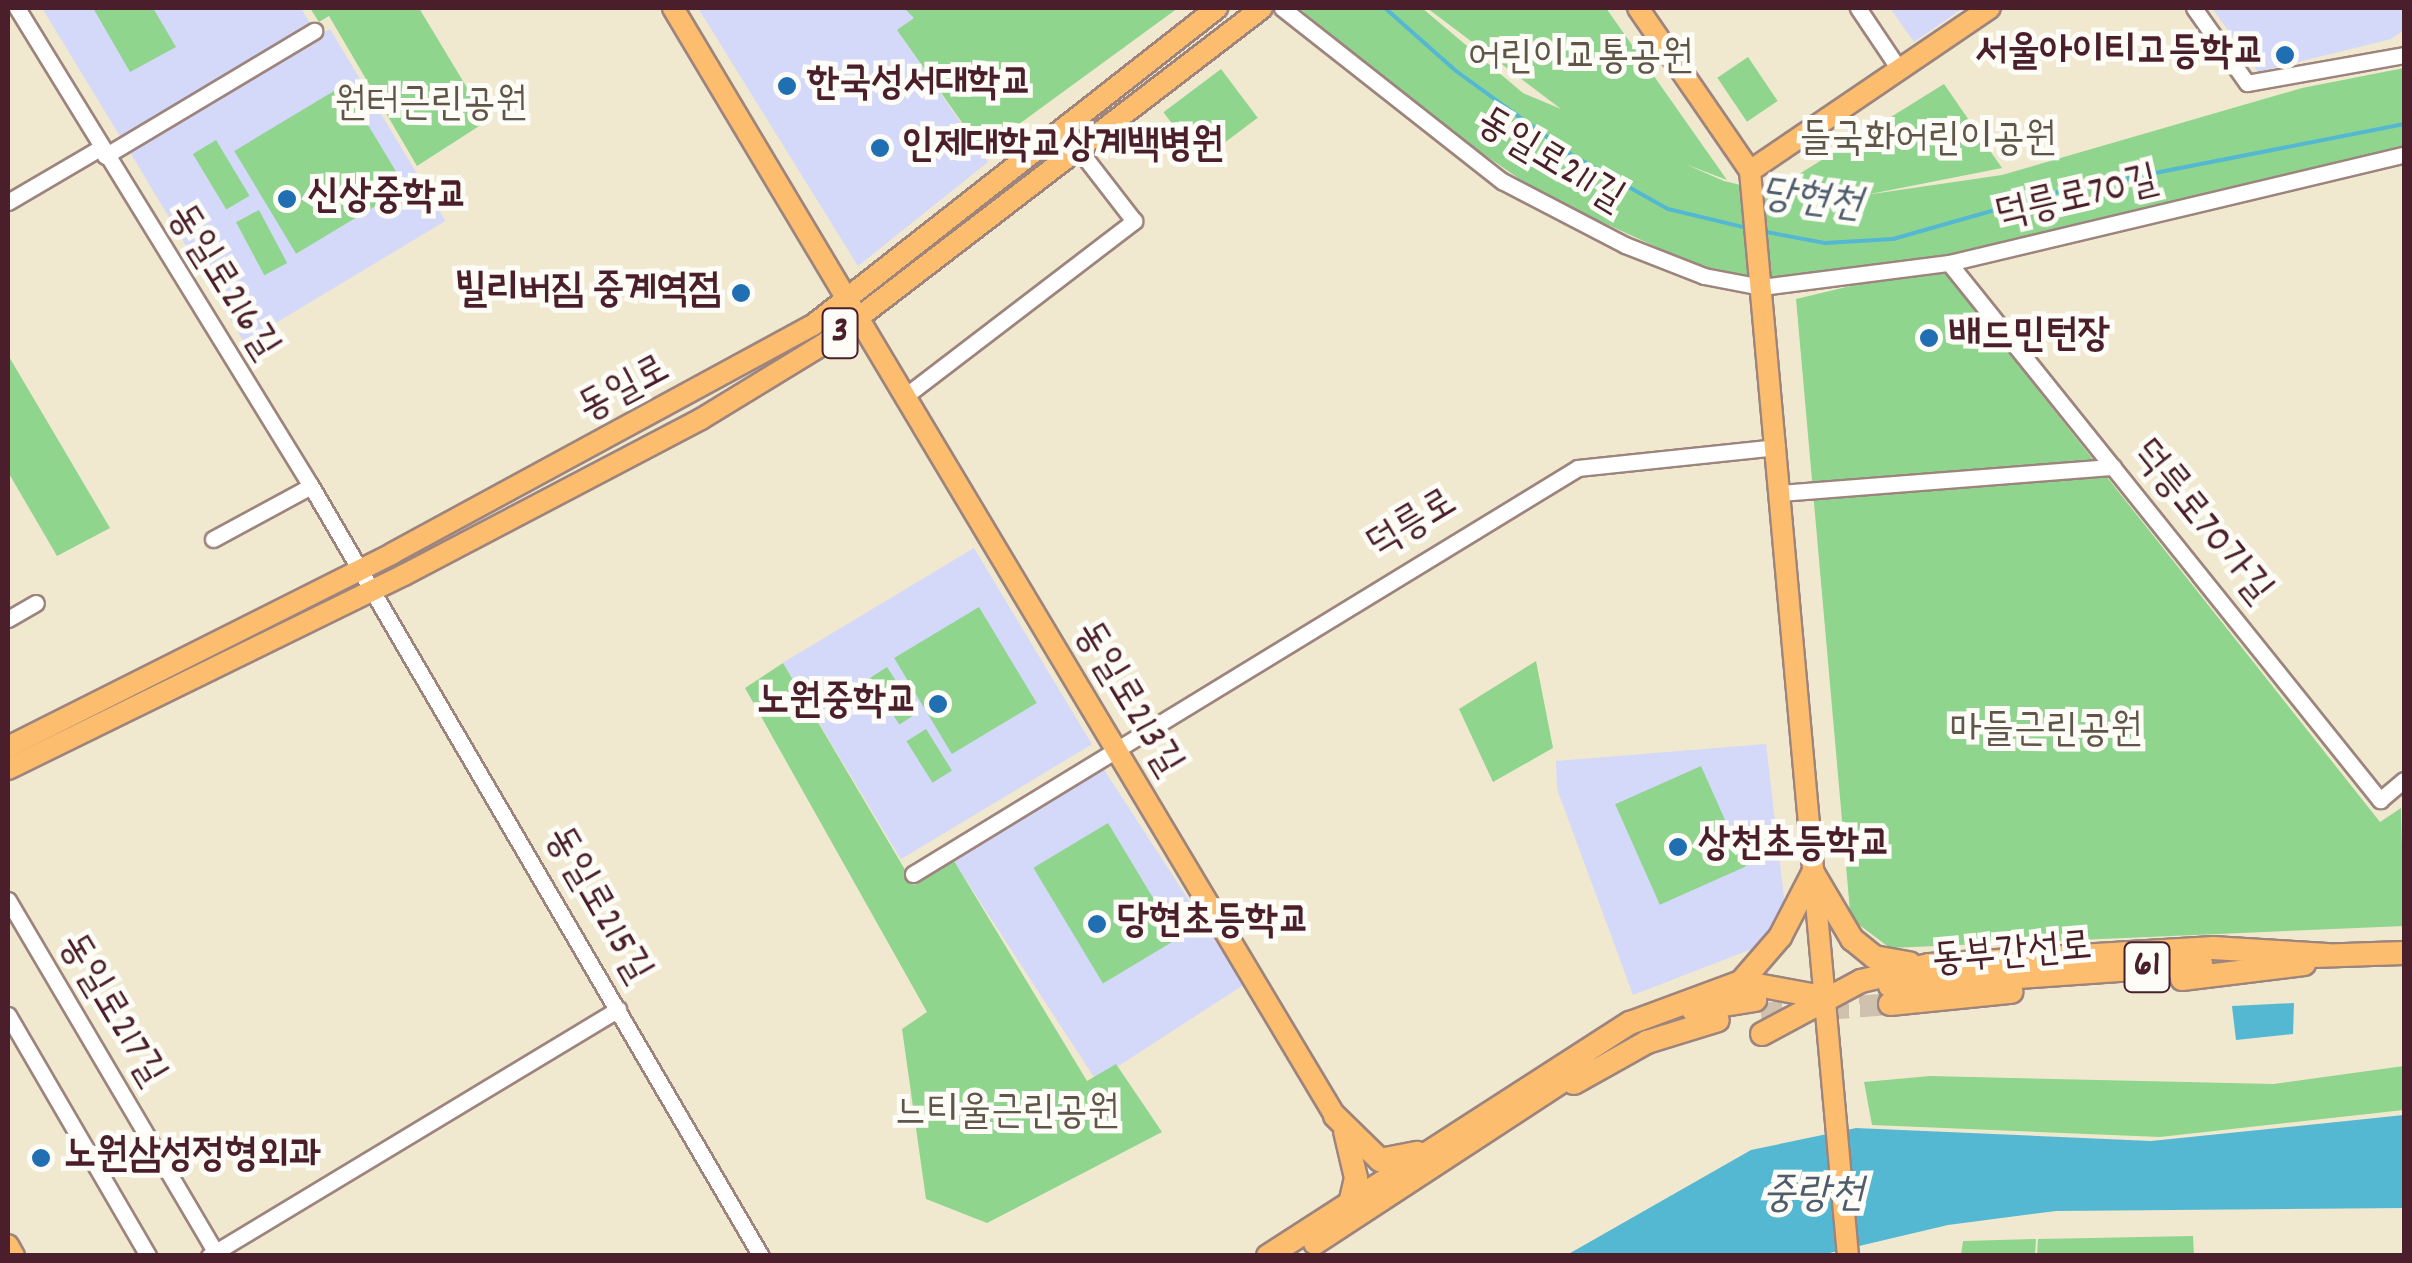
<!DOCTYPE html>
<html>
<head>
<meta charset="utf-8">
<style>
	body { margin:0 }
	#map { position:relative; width:2412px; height:1263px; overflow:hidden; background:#f0e9cf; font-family:Dekko,"Poor Story",sans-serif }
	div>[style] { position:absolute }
	.built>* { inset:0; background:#d4d8f9; transform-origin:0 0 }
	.green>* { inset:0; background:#90d58e; transform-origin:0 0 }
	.water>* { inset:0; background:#54b8d3 }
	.stream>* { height:4px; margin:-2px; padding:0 2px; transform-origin:2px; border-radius:2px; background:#54b8d3 }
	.highway-tunnel>* { height:22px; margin-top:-11px; transform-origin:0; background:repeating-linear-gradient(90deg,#cfc1ae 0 22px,transparent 0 33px) }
	.roads { filter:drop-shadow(2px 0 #9d847d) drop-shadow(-2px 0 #9d847d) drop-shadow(0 2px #9d847d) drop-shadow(0 -2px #9d847d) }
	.minor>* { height:15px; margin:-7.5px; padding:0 7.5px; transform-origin:7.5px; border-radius:7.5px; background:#fff }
	.major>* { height:20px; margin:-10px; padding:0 10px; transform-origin:10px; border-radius:10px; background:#fcbd6f }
	.highway>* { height:22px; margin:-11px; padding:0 11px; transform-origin:11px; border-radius:11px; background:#fcbd6f }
	.dots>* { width:28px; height:28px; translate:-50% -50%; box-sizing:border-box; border:5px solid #fdfcf7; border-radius:50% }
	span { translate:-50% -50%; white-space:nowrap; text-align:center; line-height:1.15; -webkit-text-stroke:10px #fdfcf7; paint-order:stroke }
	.shield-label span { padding:2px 8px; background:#fdfcf7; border:2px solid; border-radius:8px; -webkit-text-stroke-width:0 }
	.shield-label { font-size:38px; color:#4a1f2b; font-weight:700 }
	.poi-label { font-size:40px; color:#4a1f2b; font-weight:700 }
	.right { translate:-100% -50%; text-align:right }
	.left { translate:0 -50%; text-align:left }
	.park-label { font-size:40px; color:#5f5649 }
	.street-label { font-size:40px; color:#4a1f2b }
	.water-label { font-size:42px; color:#4e5c6e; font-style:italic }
	.frame { position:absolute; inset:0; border:10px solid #4a1f2b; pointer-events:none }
</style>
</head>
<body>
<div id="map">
	<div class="built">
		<div style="clip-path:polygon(42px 8px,301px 8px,311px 25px,121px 138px)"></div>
		<div style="clip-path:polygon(698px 8px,937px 8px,901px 36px,988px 162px,858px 266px)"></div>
		<div style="clip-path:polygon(1890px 8px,1963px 8px,1914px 42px)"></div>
		<div style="clip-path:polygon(2212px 8px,2404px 8px,2404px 30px,2391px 39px,2258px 72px)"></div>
		<div style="left:330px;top:29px;width:224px;height:235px;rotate:59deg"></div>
		<div style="left:974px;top:548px;width:229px;height:223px;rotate:59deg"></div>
		<div style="clip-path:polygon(1766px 744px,1785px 906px,1774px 932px,1757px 947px,1633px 995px,1557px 789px,1556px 761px)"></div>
		<div style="left:1101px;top:765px;width:262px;height:176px;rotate:57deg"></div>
	</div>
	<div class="green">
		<div style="clip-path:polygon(93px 8px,153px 8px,176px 47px,130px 72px)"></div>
		<div style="clip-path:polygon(310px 8px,419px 8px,487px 121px,417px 166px,329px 16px,319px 22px)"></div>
		<div style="clip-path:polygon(904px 8px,926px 9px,1178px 8px,982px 151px,897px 30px,914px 18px)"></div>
		<div style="clip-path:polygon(1299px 8px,1422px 8px,1523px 93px,1561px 109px,1427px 8px,1606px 8px,1727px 180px,1685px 164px,1724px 181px,1790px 197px,1791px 179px,1944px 84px,2002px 168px,1865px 195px,2002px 175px,2302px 88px,2404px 68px,2404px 146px,1948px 256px,1777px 280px,1700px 267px,1541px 194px,1433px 119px)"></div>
		<div style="left:1748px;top:57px;width:53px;height:37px;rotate:56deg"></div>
		<div style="left:1221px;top:69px;width:61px;height:72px;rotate:53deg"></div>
		<div style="left:344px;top:85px;width:120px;height:128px;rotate:59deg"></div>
		<div style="left:216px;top:140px;width:65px;height:27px;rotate:59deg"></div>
		<div style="left:259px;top:210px;width:60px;height:26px;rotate:62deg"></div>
		<div style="clip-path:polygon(1939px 265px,2380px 822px,2401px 808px,2404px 926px,1890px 948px,1858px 924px,1850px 911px,1796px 299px)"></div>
		<div style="clip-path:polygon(8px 355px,110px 528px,57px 556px,8px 472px)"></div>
		<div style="left:979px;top:607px;width:112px;height:99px;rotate:59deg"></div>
		<div style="clip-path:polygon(1536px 661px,1553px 748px,1493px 782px,1459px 709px)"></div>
		<div style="clip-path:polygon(783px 663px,914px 885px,954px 861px,1087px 1081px,1116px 1064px,1162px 1132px,987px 1223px,926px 1199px,902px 1029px,927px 1012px,745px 688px)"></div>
		<div style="left:887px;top:667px;width:55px;height:21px;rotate:57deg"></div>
		<div style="left:926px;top:729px;width:49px;height:23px;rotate:58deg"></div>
		<div style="left:1701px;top:766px;width:110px;height:94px;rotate:66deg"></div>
		<div style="left:1108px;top:823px;width:135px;height:87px;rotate:59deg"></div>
		<div style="clip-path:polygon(2404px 1066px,2404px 1110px,2160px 1137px,1872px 1125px,1864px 1082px,1930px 1076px,2273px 1084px)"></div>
		<div style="clip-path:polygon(2193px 1236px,2194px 1255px,2037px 1255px,2038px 1239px)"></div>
		<div style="clip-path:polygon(2036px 1239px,2035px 1255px,1961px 1255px,1963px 1241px)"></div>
	</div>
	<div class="water">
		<div style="clip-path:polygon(2294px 1003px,2293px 1034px,2236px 1040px,2232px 1006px)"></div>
		<div style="clip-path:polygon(2404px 1115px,2404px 1208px,2056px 1211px,1948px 1225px,1821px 1255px,1565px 1256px,1751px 1150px,1856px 1128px,2151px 1141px)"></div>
	</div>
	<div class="stream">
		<div style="left:1385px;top:8px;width:95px;rotate:41.6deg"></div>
		<div style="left:1456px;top:71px;width:143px;rotate:35.9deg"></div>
		<div style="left:1572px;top:155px;width:110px;rotate:29.4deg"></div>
		<div style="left:1668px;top:209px;width:81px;rotate:13.5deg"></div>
		<div style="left:1761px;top:231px;width:65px;rotate:10.6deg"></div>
		<div style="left:1825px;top:243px;width:68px;rotate:-3.4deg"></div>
		<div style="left:1893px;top:239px;width:172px;rotate:-15.9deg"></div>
		<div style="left:2058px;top:192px;width:353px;rotate:-11.1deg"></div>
	</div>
	<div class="highway-tunnel">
		<div style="left:1761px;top:1014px;width:129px;rotate:-4.4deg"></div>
	</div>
	<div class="roads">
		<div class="minor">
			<div style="left:17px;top:8px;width:561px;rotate:58.41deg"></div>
			<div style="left:311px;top:486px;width:892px;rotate:59.7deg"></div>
			<div style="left:1282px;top:8px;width:280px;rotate:38.2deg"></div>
			<div style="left:1502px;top:181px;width:139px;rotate:27.5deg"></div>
			<div style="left:1625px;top:245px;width:85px;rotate:21.4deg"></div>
			<div style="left:1704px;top:276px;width:58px;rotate:10.9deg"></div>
			<div style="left:1761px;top:287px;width:190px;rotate:-7.3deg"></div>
			<div style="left:1949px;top:263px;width:468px;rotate:-13.4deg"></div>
			<div style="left:1858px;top:8px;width:73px;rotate:56.1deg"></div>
			<div style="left:2194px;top:8px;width:92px;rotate:54.8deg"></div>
			<div style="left:2247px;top:83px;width:159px;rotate:-10.1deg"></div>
			<div style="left:105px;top:156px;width:244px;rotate:-30.9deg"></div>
			<div style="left:8px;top:202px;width:107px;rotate:-30.4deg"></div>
			<div style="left:1949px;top:263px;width:689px;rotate:51.25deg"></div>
			<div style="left:2380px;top:800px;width:31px;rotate:-40deg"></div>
			<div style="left:904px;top:397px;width:290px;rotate:-37.4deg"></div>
			<div style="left:1134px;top:221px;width:95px;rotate:-127.7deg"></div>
			<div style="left:1781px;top:493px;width:333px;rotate:-4.5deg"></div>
			<div style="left:213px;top:539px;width:111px;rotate:-28.4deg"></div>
			<div style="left:8px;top:619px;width:32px;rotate:-30deg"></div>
			<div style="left:913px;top:874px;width:779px;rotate:-31.41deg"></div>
			<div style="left:1578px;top:468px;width:200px;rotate:-6deg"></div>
			<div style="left:8px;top:900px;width:408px;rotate:59.5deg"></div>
			<div style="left:8px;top:1015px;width:279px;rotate:59.8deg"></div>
			<div style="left:209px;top:1256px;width:478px;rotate:-31.1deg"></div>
		</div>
		<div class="major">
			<div style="left:673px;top:8px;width:1291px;rotate:59.14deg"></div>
			<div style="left:1638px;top:8px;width:198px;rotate:55.5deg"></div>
			<div style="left:1750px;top:171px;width:1089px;rotate:84.84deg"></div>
			<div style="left:1750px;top:171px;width:290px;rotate:-34.2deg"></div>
			<div style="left:8px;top:747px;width:431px;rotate:-26.7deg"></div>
			<div style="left:393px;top:553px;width:478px;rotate:-28.5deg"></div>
			<div style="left:813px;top:325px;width:514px;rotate:-38.12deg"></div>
			<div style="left:8px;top:769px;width:441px;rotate:-26.1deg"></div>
			<div style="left:404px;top:575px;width:335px;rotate:-27.7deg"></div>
			<div style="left:701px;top:419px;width:144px;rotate:-31.4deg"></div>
			<div style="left:824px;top:344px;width:552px;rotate:-37.49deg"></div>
			<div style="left:8px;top:1245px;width:13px;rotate:61deg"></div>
		</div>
		<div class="highway">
			<div style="left:1813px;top:873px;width:77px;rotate:59.4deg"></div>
			<div style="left:1852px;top:939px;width:28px;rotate:39deg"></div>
			<div style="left:1874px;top:957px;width:36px;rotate:10deg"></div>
			<div style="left:2313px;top:956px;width:91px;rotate:-1.9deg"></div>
			<div style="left:2182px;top:979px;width:123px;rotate:-7deg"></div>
			<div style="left:1741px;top:982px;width:60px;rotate:-49.1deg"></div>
			<div style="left:1780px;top:937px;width:72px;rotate:-62.7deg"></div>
			<div style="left:1890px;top:986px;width:312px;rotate:-4deg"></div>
			<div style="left:1890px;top:1004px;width:122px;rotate:-5.7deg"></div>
			<div style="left:1693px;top:1010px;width:63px;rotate:-9.2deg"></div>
			<div style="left:1762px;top:1034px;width:112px;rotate:-28.2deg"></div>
			<div style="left:1861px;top:981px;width:70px;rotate:-13.2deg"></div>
			<div style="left:1929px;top:965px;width:285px;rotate:-3.4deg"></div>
			<div style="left:2213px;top:948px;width:114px;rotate:3.5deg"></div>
			<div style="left:1574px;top:1083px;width:84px;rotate:-29.3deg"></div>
			<div style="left:1647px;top:1042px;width:74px;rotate:-17.2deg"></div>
			<div style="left:1335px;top:1116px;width:63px;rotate:44.4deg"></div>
			<div style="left:1380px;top:1160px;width:38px;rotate:-11deg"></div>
			<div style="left:1345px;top:1131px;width:48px;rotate:76.8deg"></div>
			<div style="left:1356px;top:1178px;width:26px;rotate:103deg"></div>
			<div style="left:1315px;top:1243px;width:323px;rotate:-33.2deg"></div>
			<div style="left:1268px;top:1256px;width:431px;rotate:-32.8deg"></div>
			<div style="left:1630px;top:1023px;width:118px;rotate:-20.3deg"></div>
			<div style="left:1741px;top:982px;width:87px;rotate:10.5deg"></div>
		</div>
	</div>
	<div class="dots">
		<div style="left:2285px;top:55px;background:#1f6fb2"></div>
		<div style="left:787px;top:86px;background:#1f6fb2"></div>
		<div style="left:880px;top:148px;background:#1f6fb2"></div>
		<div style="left:287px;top:199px;background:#1f6fb2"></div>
		<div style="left:741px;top:293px;background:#1f6fb2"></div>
		<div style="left:1929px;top:338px;background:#1f6fb2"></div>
		<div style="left:938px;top:704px;background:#1f6fb2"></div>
		<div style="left:1678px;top:847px;background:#1f6fb2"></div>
		<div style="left:1097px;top:924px;background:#1f6fb2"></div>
		<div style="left:41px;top:1158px;background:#1f6fb2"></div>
	</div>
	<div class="shield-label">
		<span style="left:840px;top:333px">3</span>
		<span style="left:2147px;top:967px">61</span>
	</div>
	<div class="poi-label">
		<span class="right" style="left:2265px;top:55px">서울아이티고등학교</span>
		<span class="left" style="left:807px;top:86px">한국성서대학교</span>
		<span class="left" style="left:902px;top:148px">인제대학교상계백병원</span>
		<span class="left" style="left:307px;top:199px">신상중학교</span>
		<span class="right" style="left:721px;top:293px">빌리버짐 중계역점</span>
		<span class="left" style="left:1949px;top:338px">배드민턴장</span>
		<span class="right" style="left:918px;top:704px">노원중학교</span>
		<span class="left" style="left:1698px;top:847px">상천초등학교</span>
		<span class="left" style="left:1117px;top:924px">당현초등학교</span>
		<span class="left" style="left:64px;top:1158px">노원삼성정형외과</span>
	</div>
	<div class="park-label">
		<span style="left:1581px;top:60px">어린이교통공원</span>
		<span style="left:431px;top:107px">원터근린공원</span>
		<span style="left:1928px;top:142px">들국화어린이공원</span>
		<span style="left:2046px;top:733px">마들근린공원</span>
		<span style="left:1007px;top:1115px">느티울근린공원</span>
	</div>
	<div class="street-label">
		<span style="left:1549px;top:162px;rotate:31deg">동일로211길</span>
		<span style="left:2077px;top:200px;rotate:-13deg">덕릉로70길</span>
		<span style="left:221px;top:283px;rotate:58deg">동일로216길</span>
		<span style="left:625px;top:391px;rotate:-28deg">동일로</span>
		<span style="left:2200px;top:523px;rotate:51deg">덕릉로70가길</span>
		<span style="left:1413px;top:526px;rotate:-31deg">덕릉로</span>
		<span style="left:1126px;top:700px;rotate:59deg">동일로213길</span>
		<span style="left:596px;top:906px;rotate:60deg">동일로215길</span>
		<span style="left:2012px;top:956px;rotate:-5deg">동부간선로</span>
		<span style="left:110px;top:1011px;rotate:59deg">동일로217길</span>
	</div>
	<div class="water-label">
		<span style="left:1811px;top:202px;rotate:7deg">당현천</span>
		<span style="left:1813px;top:1197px">중랑천</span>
	</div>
	<div class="frame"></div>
</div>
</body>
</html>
